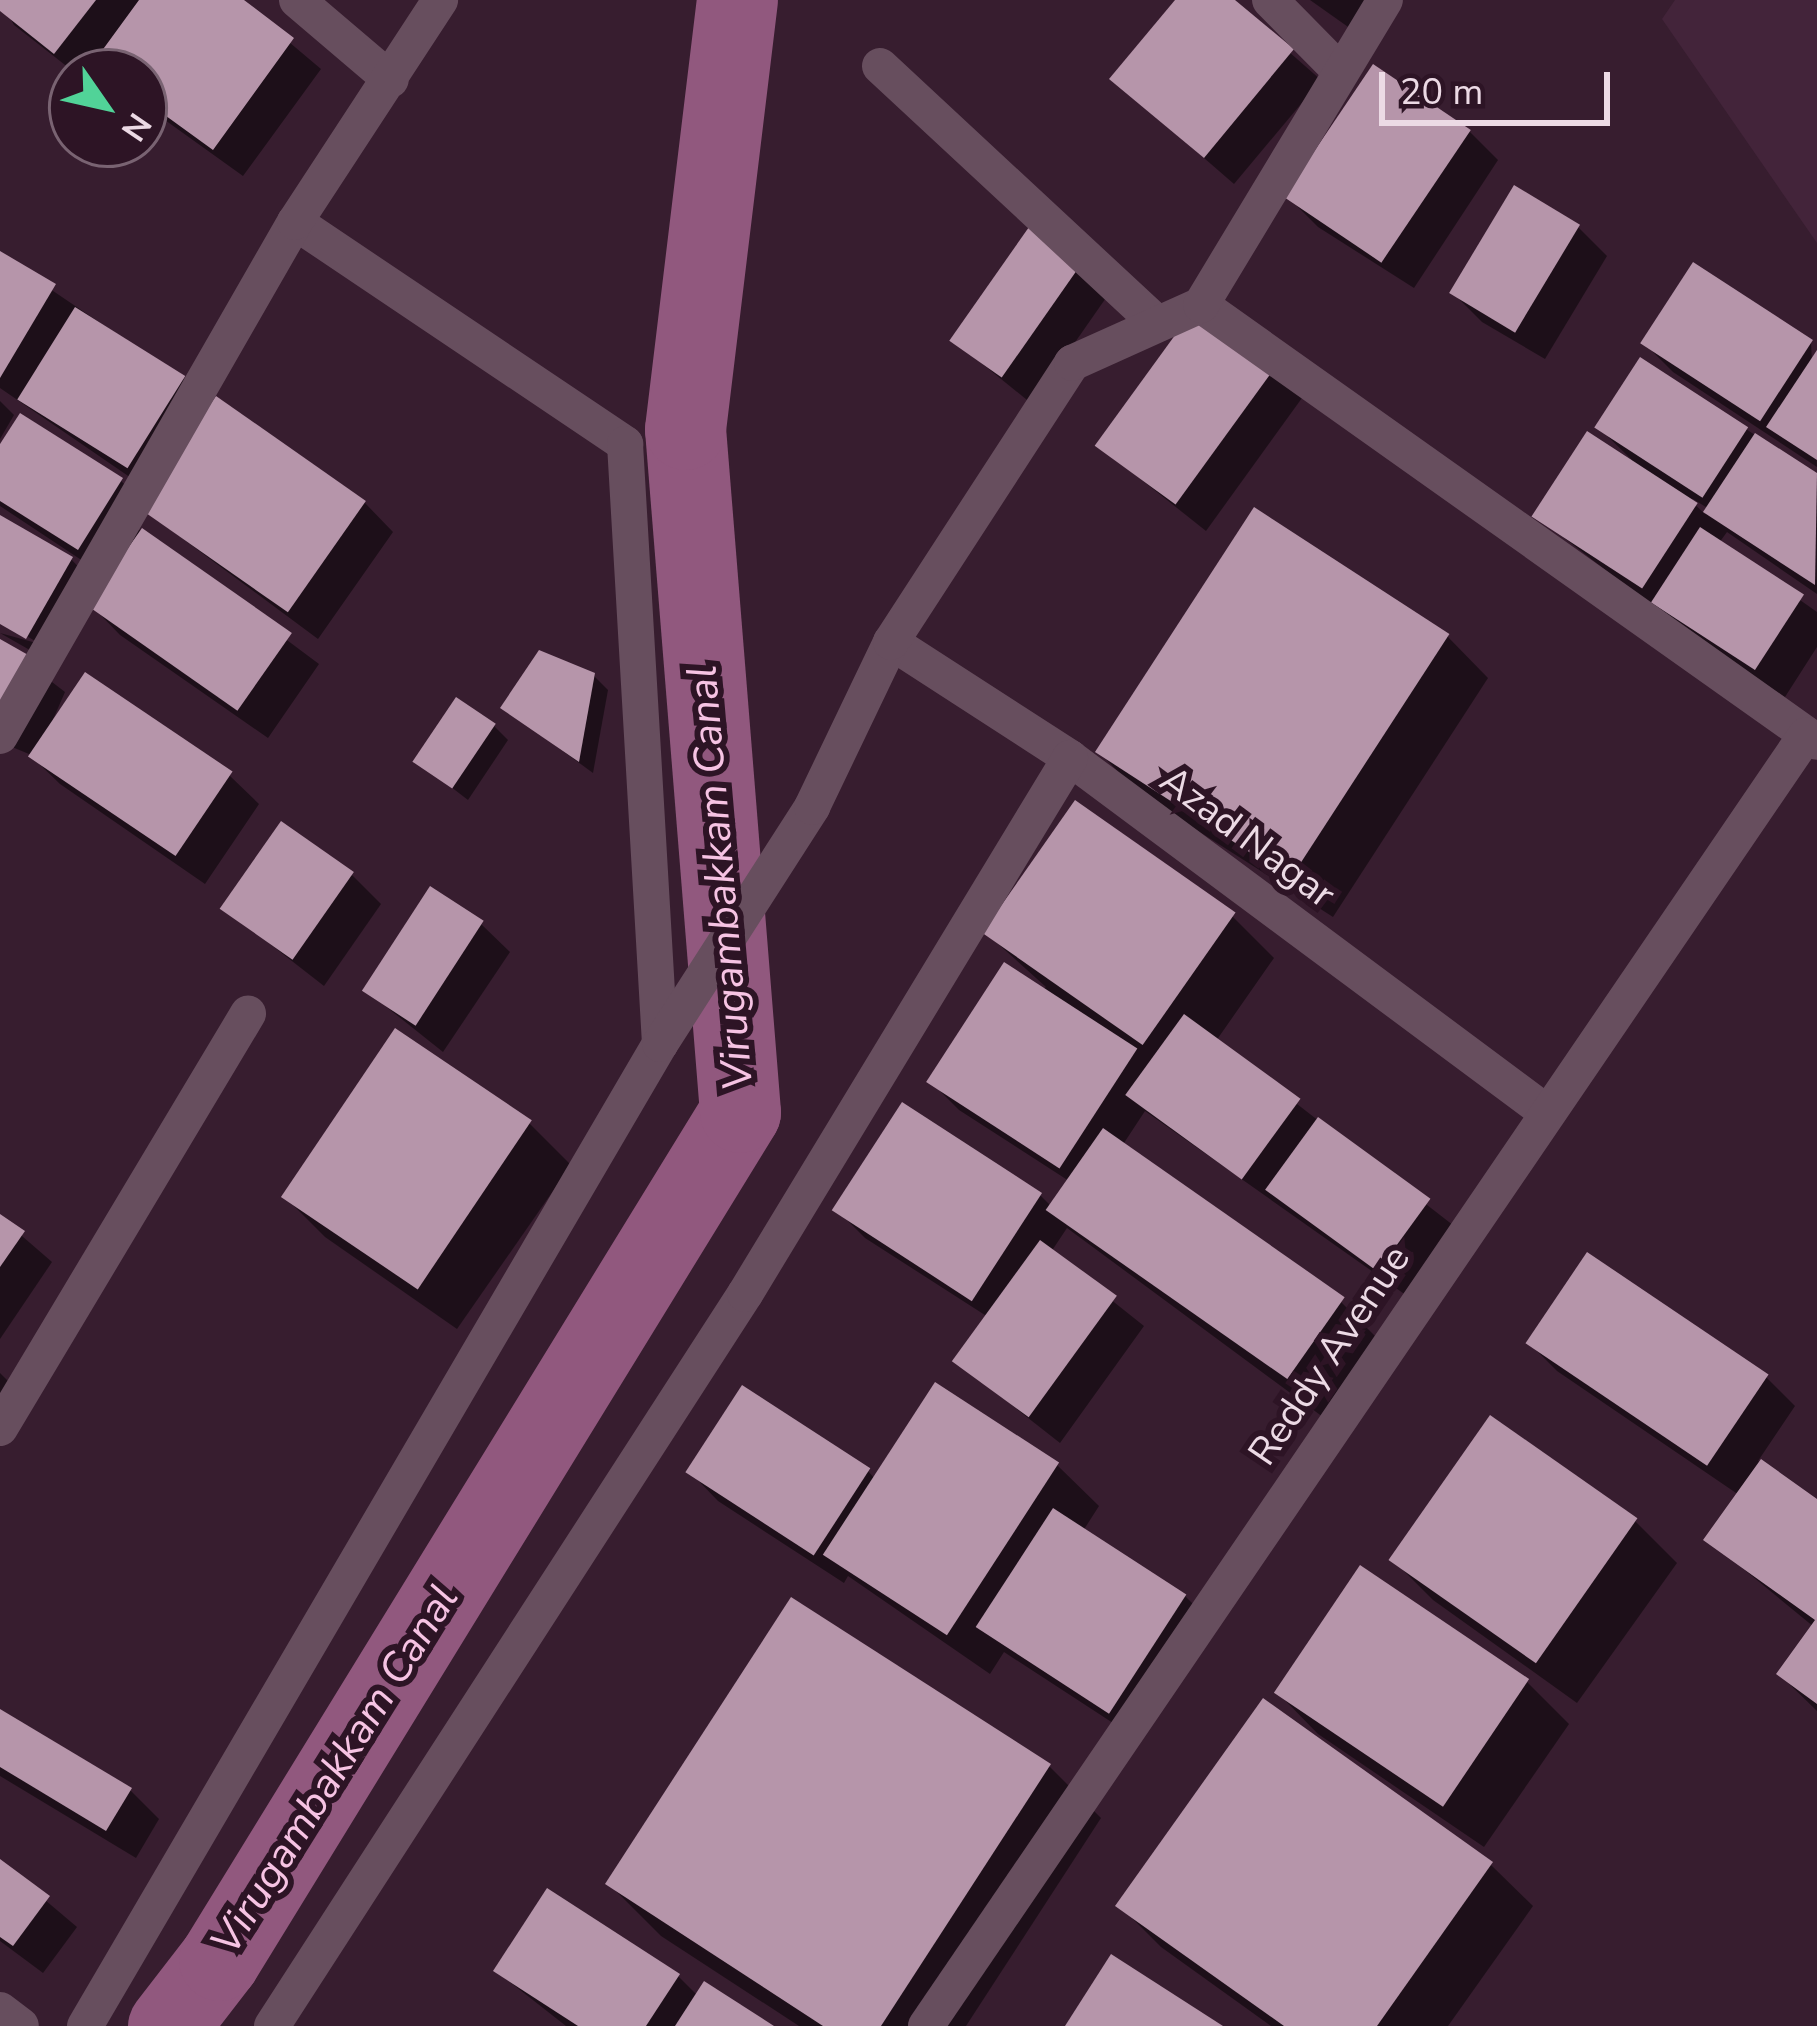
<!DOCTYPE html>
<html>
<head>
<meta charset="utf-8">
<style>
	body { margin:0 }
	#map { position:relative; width:1817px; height:2026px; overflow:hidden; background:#371d2f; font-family:"Nunito Sans",sans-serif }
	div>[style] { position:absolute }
	.built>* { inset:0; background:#43243a }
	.shadow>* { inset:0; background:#0007 }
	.canal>* { height:81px; margin:-40.5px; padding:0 40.5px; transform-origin:40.5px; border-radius:40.5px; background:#91587e }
	.building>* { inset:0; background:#b695aa; transform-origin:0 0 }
	.minor>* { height:36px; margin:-18px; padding:0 18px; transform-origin:18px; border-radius:18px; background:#674e5e }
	span { translate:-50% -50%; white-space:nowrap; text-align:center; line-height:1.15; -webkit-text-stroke:12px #2d1425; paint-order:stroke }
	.street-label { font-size:39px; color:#ecdae5 }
	.water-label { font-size:42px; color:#f6c3e3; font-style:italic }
	.north { position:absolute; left:48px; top:48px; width:120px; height:120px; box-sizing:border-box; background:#2d1425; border:3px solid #796372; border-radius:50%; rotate:124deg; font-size:33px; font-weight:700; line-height:48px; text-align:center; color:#ecdae5 }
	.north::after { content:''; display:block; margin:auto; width:42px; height:54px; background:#51d398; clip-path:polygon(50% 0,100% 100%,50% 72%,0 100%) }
	.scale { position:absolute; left:1379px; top:72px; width:231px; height:54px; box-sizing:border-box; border:6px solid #ecdae5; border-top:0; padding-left:15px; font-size:36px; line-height:42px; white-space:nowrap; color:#ecdae5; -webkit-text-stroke:9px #2d1425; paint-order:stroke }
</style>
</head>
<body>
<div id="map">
	<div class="built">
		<div style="clip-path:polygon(1675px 0,1817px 0,1817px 243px,1662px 19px)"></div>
	</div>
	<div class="shadow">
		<div style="clip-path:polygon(0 0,239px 0,321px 69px,243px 176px,144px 105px,144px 72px,106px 72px,98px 64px,74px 72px,14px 25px)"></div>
		<div style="clip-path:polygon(1179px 0,1230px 0,1321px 80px,1234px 184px,1113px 79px)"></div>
		<div style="clip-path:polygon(1310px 0,1370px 0,1351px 29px)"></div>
		<div style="clip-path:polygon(1469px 131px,1498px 160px,1414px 288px,1318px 227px,1289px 198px)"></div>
		<div style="clip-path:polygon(1578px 227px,1607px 256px,1545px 359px,1482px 322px,1453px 293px)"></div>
		<div style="clip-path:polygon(0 255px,183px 379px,211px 407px,365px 503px,393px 532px,318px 639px,148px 513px,138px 529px,319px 664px,268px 738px,120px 635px,91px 605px,56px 665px,0 633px,40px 644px,0 620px,0 519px,65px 553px,102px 591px,110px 579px,0 506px,0 443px,121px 481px,145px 504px,153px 493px,0 388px)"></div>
		<div style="clip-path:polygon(1079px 266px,1108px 295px,1032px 404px,953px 340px)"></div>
		<div style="clip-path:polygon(1811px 342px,1817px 467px,1673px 372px,1644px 343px)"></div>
		<div style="clip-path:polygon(1273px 369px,1302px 398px,1206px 531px,1099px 446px)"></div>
		<div style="clip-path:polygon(0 401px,14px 415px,0 439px)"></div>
		<div style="clip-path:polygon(evenodd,1598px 427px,1746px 429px,1817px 477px,1817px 594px,1727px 532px,1719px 543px,1817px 612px,1817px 647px,1785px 697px,1684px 631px,1536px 516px,1632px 460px,1598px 427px,1693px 499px,1709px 509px,1705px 514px,1691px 501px,1693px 499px)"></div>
		<div style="clip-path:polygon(1447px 636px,1488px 678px,1333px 917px,1140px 794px,1099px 752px)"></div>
		<div style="clip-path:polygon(0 642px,65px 692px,48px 731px,230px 776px,259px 804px,205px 884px,60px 784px,29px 754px,0 742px)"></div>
		<div style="clip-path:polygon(593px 675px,608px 690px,593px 773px,504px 708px)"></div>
		<div style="clip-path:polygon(494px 726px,508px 740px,468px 800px,416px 760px)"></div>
		<div style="clip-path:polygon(352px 875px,381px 904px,324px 986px,224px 908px)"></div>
		<div style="clip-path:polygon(1233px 917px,1274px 958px,1216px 1041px,1458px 1229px,1410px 1298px,1145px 1111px,1122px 1146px,1341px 1302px,1382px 1343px,1327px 1420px,1067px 1228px,1051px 1252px,1144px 1326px,1060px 1443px,957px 1362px,988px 1317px,865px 1238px,836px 1209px,1040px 1195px,1051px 1206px,1069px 1181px,959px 1110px,930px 1081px,1046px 987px,985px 932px)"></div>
		<div style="clip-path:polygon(481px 924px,510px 952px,443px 1052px,364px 989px)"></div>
		<div style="clip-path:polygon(529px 1123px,571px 1165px,457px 1329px,325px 1237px,283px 1195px)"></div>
		<div style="clip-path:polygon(0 1217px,52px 1262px,0 1339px)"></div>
		<div style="clip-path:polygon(1528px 1342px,1766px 1377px,1795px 1406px,1758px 1461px,1817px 1503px,1817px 1711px,1779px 1674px,1814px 1627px,1707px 1539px,1739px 1495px,1557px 1371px)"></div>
		<div style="clip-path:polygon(0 1373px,8px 1381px,0 1395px)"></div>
		<div style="clip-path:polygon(1057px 1465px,1099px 1506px,1083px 1531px,1185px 1596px,1214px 1625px,1139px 1740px,1004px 1652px,990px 1674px,848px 1576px,844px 1583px,718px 1501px,690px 1472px,868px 1471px,875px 1479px)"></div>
		<div style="clip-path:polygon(1635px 1521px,1677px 1563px,1577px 1703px,1433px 1600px,1391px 1558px)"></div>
		<div style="clip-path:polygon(1527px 1682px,1569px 1724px,1484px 1847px,1318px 1734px,1277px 1692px)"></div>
		<div style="clip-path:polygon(1264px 1702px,1491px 1865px,1533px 1906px,1448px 2026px,1271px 2026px,1161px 1947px,1119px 1905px)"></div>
		<div style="clip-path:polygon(0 1712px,130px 1790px,159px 1819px,136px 1858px,0 1776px)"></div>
		<div style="clip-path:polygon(1049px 1766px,1101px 1818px,966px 2026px,799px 2026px,661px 1936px,609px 1884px)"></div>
		<div style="clip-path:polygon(0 1862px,77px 1927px,43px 1973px,0 1941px)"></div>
		<div style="clip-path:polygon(496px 1971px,678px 1976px,698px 1996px,768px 2026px,566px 2026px)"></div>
	</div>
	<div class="canal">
		<div style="left:168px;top:2026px;width:83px;rotate:-52.3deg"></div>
		<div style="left:219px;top:1960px;width:995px;rotate:-58.43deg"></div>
		<div style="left:740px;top:1112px;width:685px;rotate:-94.6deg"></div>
		<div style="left:685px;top:429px;width:432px;rotate:-83.1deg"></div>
	</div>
	<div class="building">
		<div style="clip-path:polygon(0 0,96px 0,54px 54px,0 11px)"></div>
		<div style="clip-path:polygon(139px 0,244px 0,294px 38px,213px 150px,144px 100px,144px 72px,105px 72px,93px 63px)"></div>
		<div style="clip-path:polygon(1175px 0,1235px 0,1294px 49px,1204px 158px,1109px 79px)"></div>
		<div style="left:1373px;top:64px;width:118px;height:160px;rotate:34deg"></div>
		<div style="left:1514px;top:185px;width:77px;height:126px;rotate:31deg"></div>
		<div style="left:1029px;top:227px;width:64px;height:139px;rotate:35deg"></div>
		<div style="clip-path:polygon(0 251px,56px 284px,0 378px)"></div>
		<div style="left:1693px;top:262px;width:143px;height:97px;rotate:33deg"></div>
		<div style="left:75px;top:307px;width:130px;height:109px;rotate:32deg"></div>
		<div style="left:1194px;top:309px;width:100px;height:169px;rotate:36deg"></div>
		<div style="clip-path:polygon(1817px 350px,1817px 460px,1766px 427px)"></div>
		<div style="left:1640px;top:357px;width:129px;height:84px;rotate:33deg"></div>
		<div style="left:216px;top:396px;width:183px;height:136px;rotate:35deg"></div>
		<div style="clip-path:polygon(20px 413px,123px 478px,78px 550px,0 501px,0 444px)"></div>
		<div style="left:1587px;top:431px;width:132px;height:102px;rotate:33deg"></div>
		<div style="clip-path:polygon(1755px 433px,1817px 473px,1815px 585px,1703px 512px)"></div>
		<div style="left:1254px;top:507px;width:233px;height:292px;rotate:33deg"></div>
		<div style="clip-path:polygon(0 515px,73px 557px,26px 639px,0 624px)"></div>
		<div style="left:1700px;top:527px;width:124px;height:90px;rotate:33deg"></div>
		<div style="left:142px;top:528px;width:183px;height:95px;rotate:35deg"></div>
		<div style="clip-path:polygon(0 639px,37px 660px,0 726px)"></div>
		<div style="clip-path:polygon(539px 650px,595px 673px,579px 762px,500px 708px)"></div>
		<div style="left:85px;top:672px;width:178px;height:102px;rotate:34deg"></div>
		<div style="left:456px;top:697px;width:48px;height:78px;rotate:34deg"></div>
		<div style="left:1075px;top:800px;width:196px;height:162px;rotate:35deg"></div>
		<div style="left:281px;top:821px;width:89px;height:107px;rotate:35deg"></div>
		<div style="left:430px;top:886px;width:64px;height:125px;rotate:33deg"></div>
		<div style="left:1004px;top:962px;width:159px;height:143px;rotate:33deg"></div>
		<div style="left:1184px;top:1014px;width:144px;height:100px;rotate:36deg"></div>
		<div style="left:395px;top:1028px;width:165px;height:204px;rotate:34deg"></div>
		<div style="left:902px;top:1102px;width:167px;height:129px;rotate:33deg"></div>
		<div style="left:1318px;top:1117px;width:139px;height:90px;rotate:36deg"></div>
		<div style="left:1103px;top:1128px;width:295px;height:100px;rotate:35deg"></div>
		<div style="clip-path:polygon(0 1214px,25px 1231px,0 1267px)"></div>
		<div style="left:1040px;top:1240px;width:95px;height:150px;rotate:36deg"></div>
		<div style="left:1587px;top:1252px;width:219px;height:110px;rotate:34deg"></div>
		<div style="left:935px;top:1382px;width:148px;height:206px;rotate:33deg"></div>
		<div style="left:742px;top:1385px;width:153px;height:104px;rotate:33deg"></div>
		<div style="left:1490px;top:1415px;width:180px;height:177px;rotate:35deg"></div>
		<div style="clip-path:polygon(1761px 1459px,1817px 1499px,1817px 1704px,1776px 1674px,1815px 1620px,1703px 1540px)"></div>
		<div style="left:1053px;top:1508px;width:159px;height:142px;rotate:33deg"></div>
		<div style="left:1360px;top:1565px;width:204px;height:154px;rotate:34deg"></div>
		<div style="clip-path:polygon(791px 1597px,1051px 1764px,881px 2026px,823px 2026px,605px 1884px)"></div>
		<div style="clip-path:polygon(1263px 1698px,1493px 1862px,1377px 2026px,1284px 2026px,1115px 1906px)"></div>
		<div style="clip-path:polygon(0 1709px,132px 1788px,106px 1831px,0 1767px)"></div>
		<div style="clip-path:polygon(0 1859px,50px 1896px,13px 1946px,0 1937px)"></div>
		<div style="clip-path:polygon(547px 1888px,680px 1974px,646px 2026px,578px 2026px,493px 1971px)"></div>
		<div style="clip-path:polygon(1111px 1954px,1223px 2026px,1065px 2026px)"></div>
		<div style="clip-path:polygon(704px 1981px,774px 2026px,675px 2026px)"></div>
	</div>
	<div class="minor">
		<div style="left:297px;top:0;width:123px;rotate:40.4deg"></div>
		<div style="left:1270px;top:0;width:97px;rotate:45.4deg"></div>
		<div style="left:880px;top:66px;width:379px;rotate:42.9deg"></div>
		<div style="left:295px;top:222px;width:398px;rotate:33.9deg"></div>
		<div style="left:625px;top:444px;width:601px;rotate:86.66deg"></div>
		<div style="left:1201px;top:305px;width:755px;rotate:35.35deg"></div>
		<div style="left:891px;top:642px;width:213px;rotate:32.9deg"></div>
		<div style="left:1070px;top:758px;width:593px;rotate:36.64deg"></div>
		<div style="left:0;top:736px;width:593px;rotate:-60.15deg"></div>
		<div style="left:295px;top:222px;width:265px;rotate:-56.8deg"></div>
		<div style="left:0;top:1428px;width:483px;rotate:-59.1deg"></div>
		<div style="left:0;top:2010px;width:26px;rotate:37deg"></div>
		<div style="left:85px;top:2026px;width:1138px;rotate:-59.65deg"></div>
		<div style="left:660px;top:1044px;width:282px;rotate:-57.3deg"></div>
		<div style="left:812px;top:807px;width:183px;rotate:-64.4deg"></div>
		<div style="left:891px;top:642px;width:333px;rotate:-57deg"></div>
		<div style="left:1072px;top:363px;width:141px;rotate:-24.2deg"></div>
		<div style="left:1201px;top:305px;width:356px;rotate:-58.9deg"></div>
		<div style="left:272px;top:2026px;width:872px;rotate:-57.13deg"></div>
		<div style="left:745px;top:1294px;width:627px;rotate:-58.77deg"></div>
		<div style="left:926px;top:2026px;width:1562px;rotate:-55.72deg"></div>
	</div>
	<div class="street-label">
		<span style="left:1247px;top:838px;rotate:37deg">Azad Nagar</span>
		<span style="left:1330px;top:1356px;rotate:-56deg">Reddy Avenue</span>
	</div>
	<div class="water-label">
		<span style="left:721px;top:878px;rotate:-95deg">Virugambakkam Canal</span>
		<span style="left:335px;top:1770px;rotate:-58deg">Virugambakkam Canal</span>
	</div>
	<div class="north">N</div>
	<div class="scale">20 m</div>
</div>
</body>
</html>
